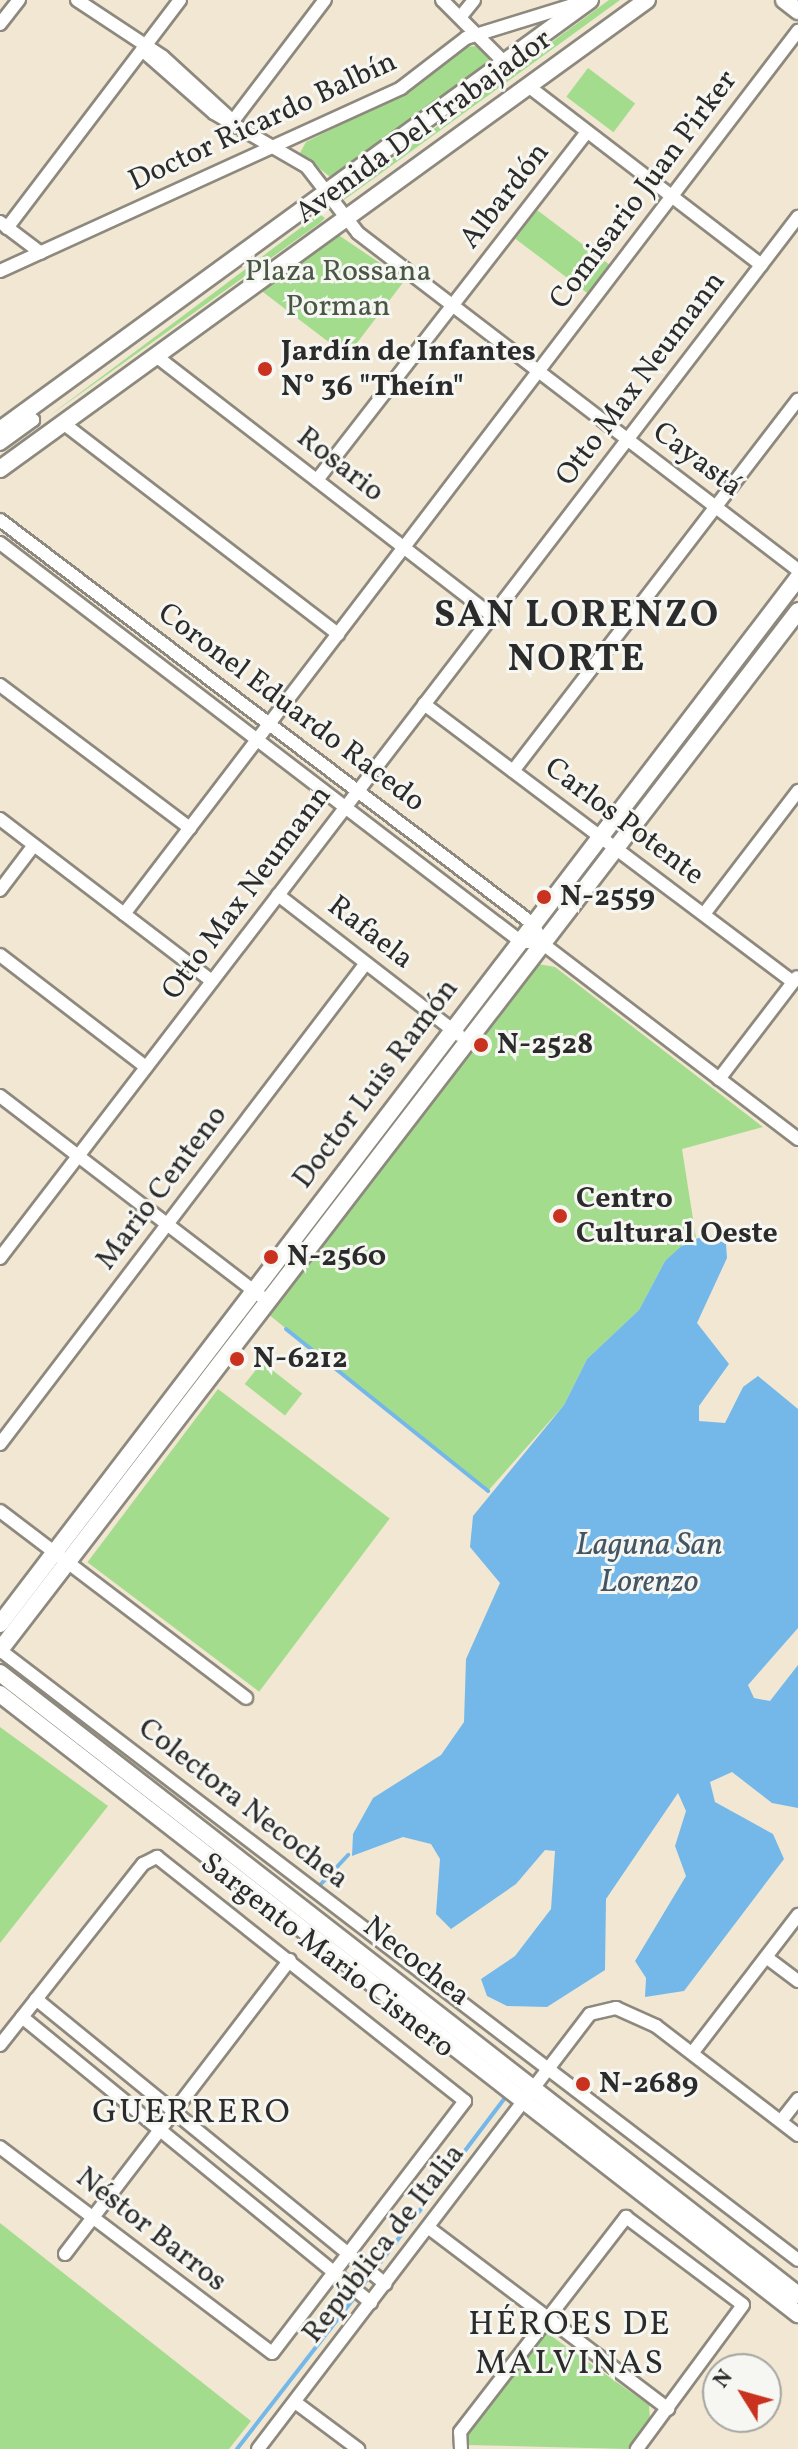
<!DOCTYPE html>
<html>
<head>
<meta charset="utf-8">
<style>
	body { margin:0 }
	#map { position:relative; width:798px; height:2449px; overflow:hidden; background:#f1e7d2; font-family:Vollkorn,serif }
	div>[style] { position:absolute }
	.green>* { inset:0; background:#a4dc8d; transform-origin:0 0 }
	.water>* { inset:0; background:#74b8ea }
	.stream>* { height:4px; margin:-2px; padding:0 2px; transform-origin:2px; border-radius:2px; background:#74b8ea }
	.roads { filter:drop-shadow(2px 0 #8e897e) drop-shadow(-2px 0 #8e897e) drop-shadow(0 2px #8e897e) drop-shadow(0 -2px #8e897e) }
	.minor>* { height:12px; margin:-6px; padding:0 6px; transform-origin:6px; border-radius:6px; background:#fff }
	.major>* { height:16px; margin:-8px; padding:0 8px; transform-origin:8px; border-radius:8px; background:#fff }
	.dots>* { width:22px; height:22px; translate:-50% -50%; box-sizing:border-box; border:4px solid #f6f6f2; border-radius:50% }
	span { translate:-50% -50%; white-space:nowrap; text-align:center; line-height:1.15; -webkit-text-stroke:6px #f6f6f2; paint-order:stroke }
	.street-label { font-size:30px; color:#2b2b2b }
	.park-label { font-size:30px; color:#495744 }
	.poi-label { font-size:30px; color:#2b2b2b; font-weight:700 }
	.left { translate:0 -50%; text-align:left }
	.water-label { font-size:32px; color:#415564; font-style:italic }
	.quarter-label { font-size:34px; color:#2b2b2b; letter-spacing:2px }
	.district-label { font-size:38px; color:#2b2b2b; font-weight:700; letter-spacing:2px }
	.north { position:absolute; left:702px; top:2353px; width:80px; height:80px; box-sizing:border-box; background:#f6f6f2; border:2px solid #a5a5a2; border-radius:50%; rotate:307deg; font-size:22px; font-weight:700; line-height:32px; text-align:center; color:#2b2b2b }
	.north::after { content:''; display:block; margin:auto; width:28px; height:36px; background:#c8321e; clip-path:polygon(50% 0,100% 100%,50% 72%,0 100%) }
</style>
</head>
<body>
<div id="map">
	<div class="green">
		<div style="clip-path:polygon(609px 0,620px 0,344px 200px,344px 195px)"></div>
		<div style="clip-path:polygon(478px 46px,494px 61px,334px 180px,300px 153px,306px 142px,418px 86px,463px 47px)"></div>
		<div style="left:588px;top:68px;width:59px;height:36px;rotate:37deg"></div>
		<div style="left:537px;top:210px;width:93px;height:36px;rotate:37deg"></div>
		<div style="clip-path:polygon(319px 214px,325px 218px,320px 223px,49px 416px)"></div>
		<div style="clip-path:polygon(337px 234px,405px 280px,347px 356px,259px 289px)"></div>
		<div style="clip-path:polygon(798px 592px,625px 827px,618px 827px,796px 592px)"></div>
		<div style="clip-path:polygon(538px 964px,555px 967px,763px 1127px,682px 1149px,696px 1238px,665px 1261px,639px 1310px,587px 1359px,564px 1405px,488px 1491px,268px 1314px)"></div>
		<div style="left:262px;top:1362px;width:51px;height:28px;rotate:38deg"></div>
		<div style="left:218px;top:1389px;width:215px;height:217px;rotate:37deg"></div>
		<div style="clip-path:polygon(0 1727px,108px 1806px,0 1943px)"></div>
		<div style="clip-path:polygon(0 2223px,251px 2421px,229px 2449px,0 2449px)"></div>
		<div style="clip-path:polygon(547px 2333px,649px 2405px,650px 2419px,628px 2449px,467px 2445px,467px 2434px)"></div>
	</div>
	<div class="water">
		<div style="clip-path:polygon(708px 1235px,726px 1244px,727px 1258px,697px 1323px,729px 1364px,699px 1406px,699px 1421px,725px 1423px,743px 1387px,758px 1376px,798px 1409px,798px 1628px,748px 1685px,754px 1698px,770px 1701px,798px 1665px,798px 1808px,772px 1803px,732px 1772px,710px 1782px,715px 1802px,773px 1834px,784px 1859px,684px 1991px,645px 1997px,646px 1978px,635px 1961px,686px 1876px,675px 1846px,686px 1811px,678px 1793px,606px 1899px,605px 1970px,547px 2007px,507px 2006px,487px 1996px,481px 1979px,515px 1956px,551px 1909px,555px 1851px,545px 1850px,516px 1884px,451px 1929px,436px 1914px,440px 1859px,431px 1844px,403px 1837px,352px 1856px,353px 1834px,373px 1798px,441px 1755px,464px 1722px,466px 1659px,500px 1583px,470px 1547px,473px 1516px,564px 1405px,587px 1359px,639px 1310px,665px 1261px,686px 1242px)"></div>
	</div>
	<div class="stream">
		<div style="left:286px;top:1329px;width:259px;rotate:38.7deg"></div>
		<div style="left:321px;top:1884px;width:40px;rotate:-47deg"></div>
		<div style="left:377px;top:2267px;width:217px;rotate:-52.9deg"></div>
		<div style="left:361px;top:2288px;width:12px;rotate:-55deg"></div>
		<div style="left:237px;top:2449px;width:191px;rotate:-52.2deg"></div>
	</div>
	<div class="roads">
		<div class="minor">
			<div style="left:77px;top:0;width:103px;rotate:33.5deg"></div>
			<div style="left:163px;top:57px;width:95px;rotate:42.4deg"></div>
			<div style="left:442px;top:0;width:89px;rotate:45deg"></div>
			<div style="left:462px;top:15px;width:19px;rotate:-51deg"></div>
			<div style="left:0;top:24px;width:31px;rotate:-52deg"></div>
			<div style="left:142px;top:50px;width:96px;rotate:41.2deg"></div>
			<div style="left:214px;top:113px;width:108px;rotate:30.1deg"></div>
			<div style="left:307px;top:167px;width:83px;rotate:52.3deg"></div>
			<div style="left:358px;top:233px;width:554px;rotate:37.45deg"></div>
			<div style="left:528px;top:86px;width:294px;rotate:37.5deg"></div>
			<div style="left:233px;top:121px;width:152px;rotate:-52.8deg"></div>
			<div style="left:0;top:222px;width:51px;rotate:37.1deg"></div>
			<div style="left:7px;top:228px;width:286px;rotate:-52.8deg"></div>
			<div style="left:0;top:271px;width:441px;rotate:-24.5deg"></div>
			<div style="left:401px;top:88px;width:82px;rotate:-37.6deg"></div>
			<div style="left:466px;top:38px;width:121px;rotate:-17.2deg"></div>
			<div style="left:156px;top:356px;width:426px;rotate:37.7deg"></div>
			<div style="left:63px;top:423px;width:347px;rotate:37.5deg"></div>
			<div style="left:0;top:444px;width:41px;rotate:-36deg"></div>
			<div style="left:33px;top:420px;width:15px;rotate:164deg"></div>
			<div style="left:317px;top:480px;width:440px;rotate:-52.2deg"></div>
			<div style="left:0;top:520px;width:669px;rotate:37.16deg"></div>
			<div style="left:533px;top:924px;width:22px;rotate:63deg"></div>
			<div style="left:543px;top:944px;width:321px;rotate:37.4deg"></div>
			<div style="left:0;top:543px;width:655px;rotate:37.43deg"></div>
			<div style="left:520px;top:941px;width:23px;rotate:7deg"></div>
			<div style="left:0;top:685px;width:238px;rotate:37deg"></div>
			<div style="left:424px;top:704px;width:462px;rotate:37deg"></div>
			<div style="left:513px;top:771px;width:468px;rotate:-52.5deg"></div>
			<div style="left:0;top:819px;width:267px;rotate:37.4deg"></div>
			<div style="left:0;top:890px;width:56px;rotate:-52.9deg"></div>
			<div style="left:278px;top:895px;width:229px;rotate:37.7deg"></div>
			<div style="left:124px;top:914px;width:1111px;rotate:-52.65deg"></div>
			<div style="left:704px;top:914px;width:155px;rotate:-52.6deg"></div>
			<div style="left:0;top:955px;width:184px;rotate:37.5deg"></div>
			<div style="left:719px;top:1079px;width:128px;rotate:-52.6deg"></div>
			<div style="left:0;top:1096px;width:338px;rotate:37.5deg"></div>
			<div style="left:0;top:1258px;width:1312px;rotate:-52.53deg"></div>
			<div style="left:0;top:1444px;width:604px;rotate:-52.73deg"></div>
			<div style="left:0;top:1511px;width:309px;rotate:37.2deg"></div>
			<div style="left:0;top:1650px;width:1004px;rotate:37.39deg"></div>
			<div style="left:766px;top:1957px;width:40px;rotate:37deg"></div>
			<div style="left:36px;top:1999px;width:451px;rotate:39.2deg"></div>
			<div style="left:22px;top:2017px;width:451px;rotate:39.3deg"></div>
			<div style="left:0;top:2045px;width:231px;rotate:-51.7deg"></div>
			<div style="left:143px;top:1864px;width:16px;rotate:-27deg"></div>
			<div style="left:157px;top:1857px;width:393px;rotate:38.4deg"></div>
			<div style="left:465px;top:2101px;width:317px;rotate:127.4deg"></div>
			<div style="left:272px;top:2353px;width:341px;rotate:-142.9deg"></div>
			<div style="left:693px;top:2052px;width:173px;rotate:-52.5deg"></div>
			<div style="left:781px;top:2121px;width:28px;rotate:-52deg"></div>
			<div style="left:429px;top:2228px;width:300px;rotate:37.1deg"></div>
			<div style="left:65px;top:2254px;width:370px;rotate:-52.6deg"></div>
			<div style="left:295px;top:2402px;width:79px;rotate:36.7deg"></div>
			<div style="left:258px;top:2449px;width:547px;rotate:-52.65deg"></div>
			<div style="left:590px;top:2014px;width:27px;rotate:-13deg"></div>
			<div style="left:616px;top:2008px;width:44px;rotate:24.2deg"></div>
			<div style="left:656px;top:2026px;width:179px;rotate:37.5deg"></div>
			<div style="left:461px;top:2449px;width:17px;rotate:-93deg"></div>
			<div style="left:460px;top:2432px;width:272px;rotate:-52.3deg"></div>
			<div style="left:626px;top:2217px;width:146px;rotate:36.9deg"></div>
			<div style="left:743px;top:2305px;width:179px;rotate:126.4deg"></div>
		</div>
		<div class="major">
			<div style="left:784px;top:0;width:18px;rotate:38deg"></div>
			<div style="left:0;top:430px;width:730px;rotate:-36.09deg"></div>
			<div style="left:0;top:469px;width:799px;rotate:-35.94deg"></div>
			<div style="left:0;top:1624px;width:1316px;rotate:-52.66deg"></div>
			<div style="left:0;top:1650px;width:1310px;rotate:-52.47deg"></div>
			<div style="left:0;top:1673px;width:1012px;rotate:37.93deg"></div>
			<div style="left:0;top:1694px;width:1011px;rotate:37.85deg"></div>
		</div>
	</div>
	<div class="dots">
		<div style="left:265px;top:369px;background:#c8321e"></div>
		<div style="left:544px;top:897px;background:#c8321e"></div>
		<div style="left:481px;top:1045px;background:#c8321e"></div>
		<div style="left:560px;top:1216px;background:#c8321e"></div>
		<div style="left:271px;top:1257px;background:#c8321e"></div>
		<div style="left:237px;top:1359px;background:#c8321e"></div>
		<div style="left:583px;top:2084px;background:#c8321e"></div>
	</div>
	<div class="street-label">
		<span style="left:263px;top:122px;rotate:-25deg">Doctor Ricardo Balbín</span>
		<span style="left:424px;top:127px;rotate:-36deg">Avenida Del Trabajador</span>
		<span style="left:644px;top:190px;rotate:-53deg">Comisario Juan Pirker</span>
		<span style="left:505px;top:196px;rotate:-52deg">Albardón</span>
		<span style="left:641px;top:379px;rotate:-53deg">Otto Max Neumann</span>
		<span style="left:697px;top:460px;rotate:37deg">Cayastá</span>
		<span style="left:340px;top:465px;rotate:38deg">Rosario</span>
		<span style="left:291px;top:708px;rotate:37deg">Coronel Eduardo Racedo</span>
		<span style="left:624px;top:822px;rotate:37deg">Carlos Potente</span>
		<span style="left:247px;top:893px;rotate:-53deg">Otto Max Neumann</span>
		<span style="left:370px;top:933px;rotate:38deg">Rafaela</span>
		<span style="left:376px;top:1084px;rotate:-53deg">Doctor Luis Ramón</span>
		<span style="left:162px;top:1188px;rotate:-53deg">Mario Centeno</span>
		<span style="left:243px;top:1804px;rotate:38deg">Colectora Necochea</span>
		<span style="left:327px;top:1956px;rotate:38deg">Sargento Mario Cisnero</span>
		<span style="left:416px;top:1962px;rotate:38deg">Necochea</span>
		<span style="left:151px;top:2230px;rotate:38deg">Néstor Barros</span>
		<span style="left:384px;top:2244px;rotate:-52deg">República de Italia</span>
	</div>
	<div class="park-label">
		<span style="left:338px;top:289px">Plaza Rossana<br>Porman</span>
	</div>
	<div class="poi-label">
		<span class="left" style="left:281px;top:369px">Jardín de Infantes<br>N° 36 "Theín"</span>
		<span class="left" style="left:560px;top:897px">N-2559</span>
		<span class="left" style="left:497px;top:1045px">N-2528</span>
		<span class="left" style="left:576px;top:1216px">Centro<br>Cultural Oeste</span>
		<span class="left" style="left:287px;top:1257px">N-2560</span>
		<span class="left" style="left:253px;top:1359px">N-6212</span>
		<span class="left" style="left:599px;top:2084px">N-2689</span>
	</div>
	<div class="water-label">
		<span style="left:649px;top:1565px">Laguna San<br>Lorenzo</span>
	</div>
	<div class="quarter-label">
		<span style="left:192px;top:2114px">GUERRERO</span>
		<span style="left:570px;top:2345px">HÉROES DE<br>MALVINAS</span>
	</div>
	<div class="district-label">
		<span style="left:577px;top:639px">SAN LORENZO<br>NORTE</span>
	</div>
	<div class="north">N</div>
</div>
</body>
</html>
